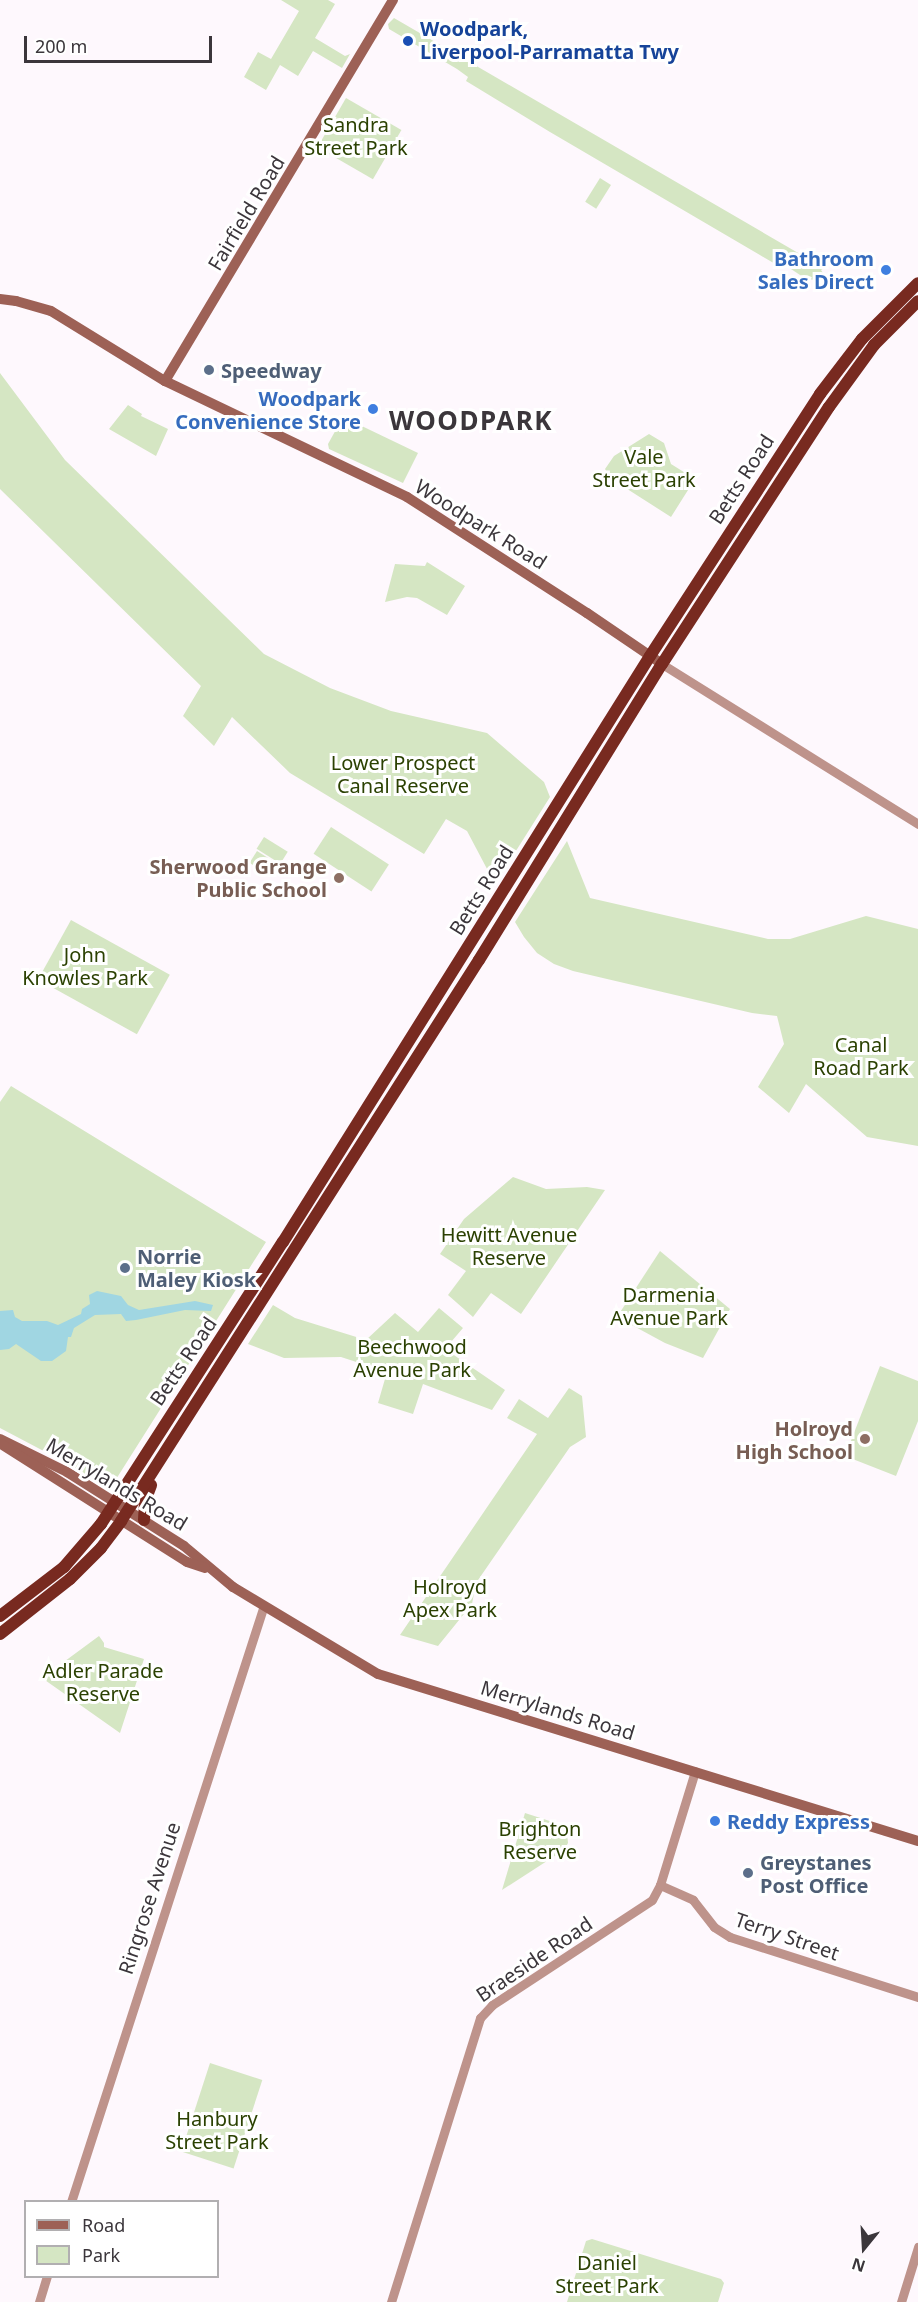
<!DOCTYPE html>
<html>
<head>
<meta charset="utf-8">
<style>
	body { margin:0 }
	#map { position:relative; width:918px; height:2302px; overflow:hidden; background:#fef8fd; font-family:"Noto Sans",sans-serif }
	div>[style] { position:absolute }
	.green>* { inset:0; background:#d5e6c3; transform-origin:0 0 }
	.water>* { inset:0; background:#a0d6e2 }
	.tertiary>* { height:9px; margin:-4.5px; padding:0 4.5px; transform-origin:4.5px; border-radius:4.5px; background:#be938b }
	.secondary>* { height:10px; margin:-5px; padding:0 5px; transform-origin:5px; border-radius:5px; background:#9d6156 }
	.trunk>* { height:12px; margin:-6px; padding:0 6px; transform-origin:6px; border-radius:6px; background:#782a20 }
	.dots>* { width:16px; height:16px; translate:-50% -50%; box-sizing:border-box; border:3px solid #fff; border-radius:50% }
	span { translate:-50% -50%; white-space:nowrap; text-align:center; line-height:1.15; -webkit-text-stroke:6px #fff; paint-order:stroke }
	.transit-label { font-size:20px; color:#164399; font-weight:700 }
	.left { translate:0 -50%; text-align:left }
	.park-label { font-size:20px; color:#2b4102 }
	.street-label { font-size:20px; color:#3b363b }
	.shop-label { font-size:20px; color:#366cbe; font-weight:700 }
	.right { translate:-100% -50%; text-align:right }
	.service-label { font-size:20px; color:#4e5e75; font-weight:700 }
	.education-label { font-size:20px; color:#785e54; font-weight:700 }
	.district-label { font-size:26px; color:#3b363b; font-weight:700; letter-spacing:1.5px }
	.legend { position:absolute; left:24px; top:2200px; width:195px; height:78px; box-sizing:border-box; background:#fff; border:2px solid #b1afb1; margin:0; padding:8px 10px; list-style:none; font-size:18px; color:#3b363b }
	.legend li { display:flex; align-items:center; gap:12px; height:30px }
	.legend b { width:30px; border:2px solid #b1afb1 }
	.north { position:absolute; left:834px; top:2218px; width:60px; height:60px; -webkit-text-stroke:4px #fff; paint-order:stroke; rotate:198deg; font-size:16px; font-weight:700; line-height:24px; text-align:center; color:#3b363b }
	.north::after { content:''; display:block; margin:auto; width:21px; height:27px; background:#3b363b; clip-path:polygon(50% 0,100% 100%,50% 72%,0 100%) }
	.scale { position:absolute; left:24px; top:36px; width:188px; height:27px; box-sizing:border-box; border:3px solid #3b363b; border-top:0; padding-left:8px; font-size:18px; line-height:21px; white-space:nowrap; color:#3b363b; -webkit-text-stroke:4px #fff; paint-order:stroke }
</style>
</head>
<body>
<div id="map">
	<div class="green">
		<div style="clip-path:polygon(281px 0,328px 0,335px 4px,315px 38px,345px 56px,350px 54px,342px 68px,313px 51px,298px 76px,280px 65px,266px 90px,244px 77px,258px 52px,271px 59px,299px 11px)"></div>
		<div style="clip-path:polygon(394px 18px,824px 268px,821px 270px,825px 276px,817px 280px,806px 279px,779px 261px,777px 265px,550px 132px,466px 81px,468px 77px,457px 69px,389px 29px,388px 24px)"></div>
		<div style="left:346px;top:98px;width:64px;height:57px;rotate:30deg"></div>
		<div style="left:600px;top:178px;width:13px;height:28px;rotate:32deg"></div>
		<div style="clip-path:polygon(0 373px,65px 460px,264px 654px,330px 688px,391px 711px,487px 733px,544px 782px,550px 797px,495px 884px,467px 831px,446px 819px,424px 854px,290px 773px,232px 717px,214px 746px,183px 716px,201px 686px,0 489px)"></div>
		<div style="clip-path:polygon(128px 405px,142px 414px,141px 416px,168px 429px,156px 456px,109px 429px)"></div>
		<div style="clip-path:polygon(343px 417px,418px 453px,403px 483px,329px 449px,328px 444px)"></div>
		<div style="clip-path:polygon(649px 434px,664px 443px,671px 464px,695px 479px,671px 517px,610px 478px,605px 469px,614px 456px)"></div>
		<div style="clip-path:polygon(427px 562px,465px 586px,447px 615px,417px 598px,407px 597px,385px 602px,395px 564px,425px 566px)"></div>
		<div style="left:331px;top:827px;width:69px;height:32px;rotate:33deg"></div>
		<div style="left:264px;top:837px;width:28px;height:14px;rotate:32deg"></div>
		<div style="clip-path:polygon(567px 841px,590px 898px,768px 939px,790px 939px,866px 916px,918px 929px,918px 1146px,867px 1137px,806px 1084px,789px 1113px,758px 1087px,784px 1044px,777px 1016px,752px 1013px,573px 971px,554px 964px,537px 953px,524px 937px,515px 922px)"></div>
		<div style="left:257px;top:851px;width:26px;height:14px;rotate:32deg"></div>
		<div style="left:71px;top:920px;width:113px;height:68px;rotate:29deg"></div>
		<div style="clip-path:polygon(11px 1086px,266px 1242px,113px 1484px,104px 1486px,74px 1467px,0 1428px,0 1102px)"></div>
		<div style="clip-path:polygon(513px 1177px,546px 1189px,587px 1187px,605px 1190px,521px 1314px,491px 1293px,473px 1317px,448px 1295px,466px 1271px,440px 1254px,464px 1219px)"></div>
		<div style="clip-path:polygon(660px 1251px,730px 1309px,703px 1358px,665px 1343px,617px 1317px)"></div>
		<div style="clip-path:polygon(273px 1305px,295px 1318px,366px 1340px,395px 1313px,418px 1332px,439px 1308px,463px 1328px,445px 1349px,505px 1390px,492px 1410px,423px 1384px,413px 1414px,378px 1403px,387px 1372px,341px 1357px,284px 1358px,248px 1344px)"></div>
		<div style="clip-path:polygon(880px 1366px,918px 1381px,918px 1421px,896px 1476px,845px 1456px)"></div>
		<div style="clip-path:polygon(569px 1388px,582px 1396px,586px 1437px,570px 1447px,476px 1583px,472px 1604px,438px 1646px,400px 1635px,537px 1434px,507px 1418px,519px 1399px,548px 1418px)"></div>
		<div style="clip-path:polygon(99px 1636px,104px 1643px,104px 1647px,144px 1659px,120px 1733px,42px 1678px)"></div>
		<div style="clip-path:polygon(525px 1813px,559px 1824px,567px 1831px,568px 1843px,564px 1850px,502px 1890px)"></div>
		<div style="left:210px;top:2063px;width:55px;height:93px;rotate:18deg"></div>
		<div style="clip-path:polygon(592px 2239px,721px 2279px,724px 2283px,718px 2302px,567px 2302px,586px 2241px)"></div>
	</div>
	<div class="water">
		<div style="clip-path:polygon(97px 1291px,121px 1296px,128px 1305px,139px 1310px,195px 1301px,213px 1305px,211px 1311px,185px 1310px,136px 1320px,126px 1321px,121px 1314px,95px 1315px,74px 1328px,71px 1337px,68px 1337px,66px 1351px,52px 1361px,41px 1361px,16px 1344px,9px 1349px,0 1350px,0 1311px,13px 1310px,15px 1317px,22px 1321px,47px 1321px,58px 1325px,81px 1314px,82px 1309px,90px 1304px,89px 1295px)"></div>
	</div>
	<div class="tertiary">
		<div style="left:662px;top:664px;width:302px;rotate:32deg"></div>
		<div style="left:660px;top:1885px;width:36px;rotate:24deg"></div>
		<div style="left:693px;top:1900px;width:34px;rotate:52deg"></div>
		<div style="left:714px;top:1927px;width:19px;rotate:32deg"></div>
		<div style="left:730px;top:1937px;width:197px;rotate:17.7deg"></div>
		<div style="left:71px;top:2202px;width:627px;rotate:-72.08deg"></div>
		<div style="left:39px;top:2302px;width:27px;rotate:-73deg"></div>
		<div style="left:391px;top:2302px;width:298px;rotate:-72.6deg"></div>
		<div style="left:480px;top:2018px;width:18px;rotate:-47deg"></div>
		<div style="left:492px;top:2005px;width:191px;rotate:-33.3deg"></div>
		<div style="left:652px;top:1900px;width:17px;rotate:-62deg"></div>
		<div style="left:660px;top:1885px;width:119px;rotate:-72.9deg"></div>
		<div style="left:901px;top:2302px;width:58px;rotate:-72.8deg"></div>
	</div>
	<div class="secondary">
		<div style="left:0;top:299px;width:16px;rotate:7deg"></div>
		<div style="left:16px;top:301px;width:36px;rotate:16deg"></div>
		<div style="left:51px;top:311px;width:134px;rotate:31.6deg"></div>
		<div style="left:165px;top:381px;width:268px;rotate:25.6deg"></div>
		<div style="left:407px;top:497px;width:214px;rotate:32.8deg"></div>
		<div style="left:587px;top:613px;width:91px;rotate:34.2deg"></div>
		<div style="left:165px;top:381px;width:444px;rotate:-59.1deg"></div>
		<div style="left:0;top:1439px;width:75px;rotate:26.2deg"></div>
		<div style="left:67px;top:1472px;width:138px;rotate:32.3deg"></div>
		<div style="left:184px;top:1546px;width:64px;rotate:39.9deg"></div>
		<div style="left:233px;top:1587px;width:169px;rotate:31deg"></div>
		<div style="left:378px;top:1674px;width:565px;rotate:17.18deg"></div>
		<div style="left:1px;top:1444px;width:220px;rotate:32.4deg"></div>
		<div style="left:187px;top:1562px;width:19px;rotate:18deg"></div>
	</div>
	<div class="trunk">
		<div style="left:144px;top:1520px;width:19px;rotate:-87deg"></div>
		<div style="left:145px;top:1501px;width:17px;rotate:-69deg"></div>
		<div style="left:0;top:1616px;width:81px;rotate:-37.4deg"></div>
		<div style="left:64px;top:1567px;width:57px;rotate:-49.3deg"></div>
		<div style="left:101px;top:1524px;width:336px;rotate:-57.2deg"></div>
		<div style="left:283px;top:1242px;width:691px;rotate:-57.94deg"></div>
		<div style="left:650px;top:656px;width:312px;rotate:-57deg"></div>
		<div style="left:820px;top:394px;width:69px;rotate:-52.6deg"></div>
		<div style="left:862px;top:339px;width:79px;rotate:-45deg"></div>
		<div style="left:0;top:1634px;width:89px;rotate:-38.2deg"></div>
		<div style="left:70px;top:1579px;width:44px;rotate:-45deg"></div>
		<div style="left:101px;top:1548px;width:34px;rotate:-53deg"></div>
		<div style="left:121px;top:1521px;width:665px;rotate:-57.46deg"></div>
		<div style="left:479px;top:960px;width:348px;rotate:-58.3deg"></div>
		<div style="left:662px;top:664px;width:306px;rotate:-57deg"></div>
		<div style="left:829px;top:407px;width:77px;rotate:-54deg"></div>
		<div style="left:874px;top:345px;width:62px;rotate:-45deg"></div>
	</div>
	<div class="dots">
		<div style="left:408px;top:41px;background:#1a4fb4"></div>
		<div style="left:886px;top:270px;background:#3f7fe0"></div>
		<div style="left:209px;top:370px;background:#5c6f8a"></div>
		<div style="left:373px;top:409px;background:#3f7fe0"></div>
		<div style="left:339px;top:878px;background:#8d6e63"></div>
		<div style="left:125px;top:1268px;background:#5c6f8a"></div>
		<div style="left:865px;top:1439px;background:#8d6e63"></div>
		<div style="left:715px;top:1821px;background:#3f7fe0"></div>
		<div style="left:748px;top:1873px;background:#5c6f8a"></div>
	</div>
	<div class="transit-label">
		<span class="left" style="left:420px;top:40px">Woodpark,<br>Liverpool-Parramatta Twy</span>
	</div>
	<div class="park-label">
		<span style="left:356px;top:136px">Sandra<br>Street Park</span>
		<span style="left:644px;top:468px">Vale<br>Street Park</span>
		<span style="left:403px;top:774px">Lower Prospect<br>Canal Reserve</span>
		<span style="left:85px;top:966px">John<br>Knowles Park</span>
		<span style="left:861px;top:1056px">Canal<br>Road Park</span>
		<span style="left:509px;top:1246px">Hewitt Avenue<br>Reserve</span>
		<span style="left:669px;top:1306px">Darmenia<br>Avenue Park</span>
		<span style="left:412px;top:1358px">Beechwood<br>Avenue Park</span>
		<span style="left:450px;top:1598px">Holroyd<br>Apex Park</span>
		<span style="left:103px;top:1682px">Adler Parade<br>Reserve</span>
		<span style="left:540px;top:1840px">Brighton<br>Reserve</span>
		<span style="left:217px;top:2130px">Hanbury<br>Street Park</span>
		<span style="left:607px;top:2274px">Daniel<br>Street Park</span>
	</div>
	<div class="street-label">
		<span style="left:246px;top:213px;rotate:-59deg">Fairfield Road</span>
		<span style="left:741px;top:479px;rotate:-57deg">Betts Road</span>
		<span style="left:481px;top:524px;rotate:32deg">Woodpark Road</span>
		<span style="left:481px;top:890px;rotate:-58deg">Betts Road</span>
		<span style="left:183px;top:1361px;rotate:-56deg">Betts Road</span>
		<span style="left:117px;top:1484px;rotate:31deg">Merrylands Road</span>
		<span style="left:558px;top:1710px;rotate:17deg">Merrylands Road</span>
		<span style="left:149px;top:1898px;rotate:-72deg">Ringrose Avenue</span>
		<span style="left:787px;top:1936px;rotate:19deg">Terry Street</span>
		<span style="left:534px;top:1959px;rotate:-34deg">Braeside Road</span>
	</div>
	<div class="shop-label">
		<span class="right" style="left:874px;top:270px">Bathroom<br>Sales Direct</span>
		<span class="right" style="left:361px;top:410px">Woodpark<br>Convenience Store</span>
		<span class="left" style="left:727px;top:1821px">Reddy Express</span>
	</div>
	<div class="service-label">
		<span class="left" style="left:221px;top:370px">Speedway</span>
		<span class="left" style="left:137px;top:1268px">Norrie<br>Maley Kiosk</span>
		<span class="left" style="left:760px;top:1874px">Greystanes<br>Post Office</span>
	</div>
	<div class="education-label">
		<span class="right" style="left:327px;top:878px">Sherwood Grange<br>Public School</span>
		<span class="right" style="left:853px;top:1440px">Holroyd<br>High School</span>
	</div>
	<div class="district-label">
		<span style="left:471px;top:421px">WOODPARK</span>
	</div>
	<ul class="legend">
	<li><b style="height:8px;background:#9d6156"></b>Road</li>
	<li><b style="height:16px;background:#d5e6c3"></b>Park</li>
	</ul>
	<div class="north">N</div>
	<div class="scale">200 m</div>
</div>
</body>
</html>
